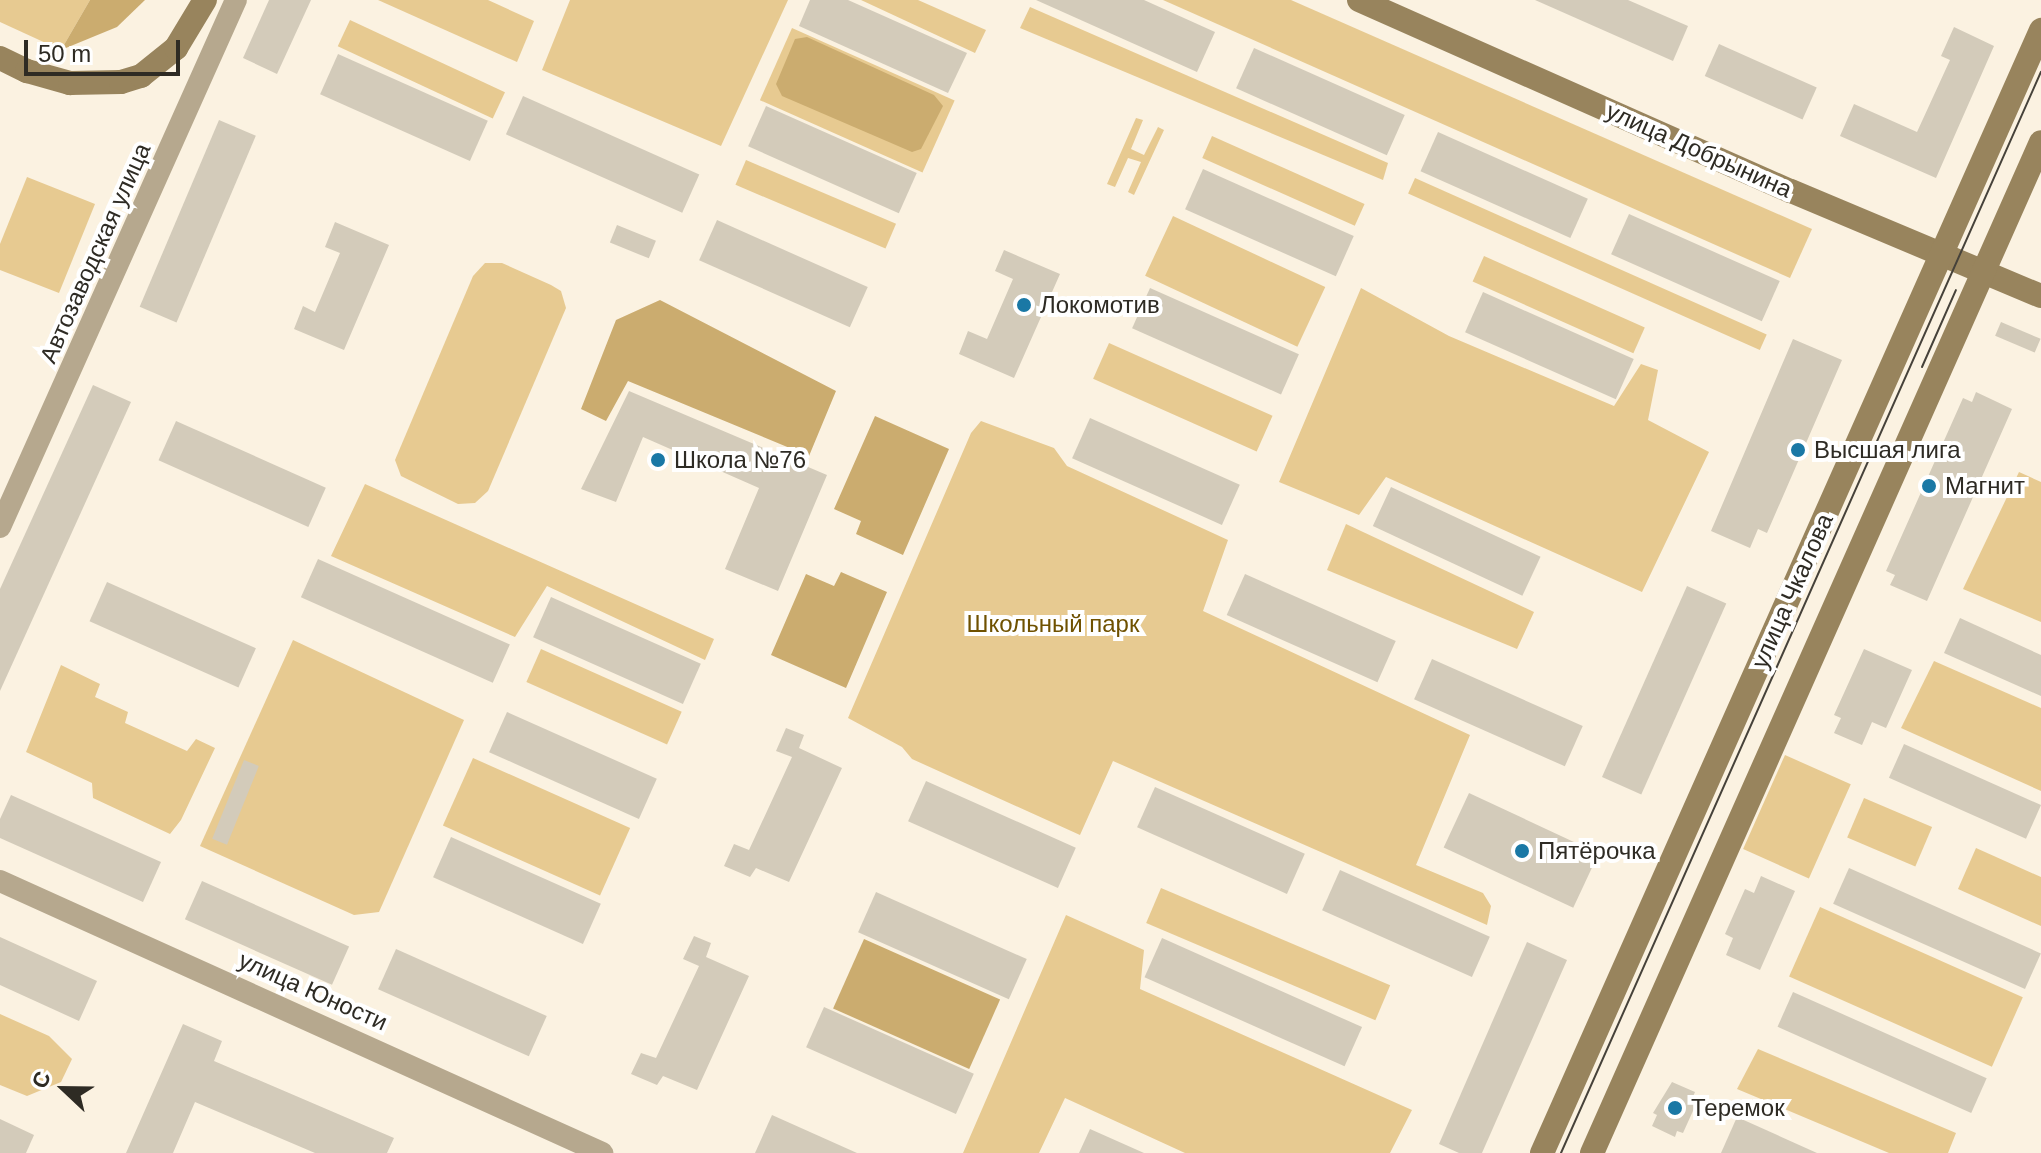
<!DOCTYPE html>
<html>
<head>
<meta charset="utf-8">
<style>
	body { margin:0 }
	#map { position:relative; width:2041px; height:1153px; overflow:hidden; background:#fbf2e1; font-family:Arial,sans-serif }
	div>[style] { position:absolute }
	.green>* { inset:0; background:#e7ca91; transform-origin:0 0 }
	.forest>* { inset:0; background:#cbac6f; transform-origin:0 0 }
	.building>* { inset:0; background:#d3cbba; transform-origin:0 0 }
	.street>* { height:22px; margin:-11px; padding:0 11px; transform-origin:11px; border-radius:11px; background:#b6a88e }
	.secondary>* { height:24px; margin:-12px; padding:0 12px; transform-origin:12px; border-radius:12px; background:#98845d }
	.tram>* { height:2px; margin:-1px; padding:0 1px; transform-origin:1px; border-radius:1px; background:#46423a }
	.dots>* { width:22px; height:22px; translate:-50% -50%; box-sizing:border-box; border:4px solid #fff; border-radius:50% }
	span { translate:-50% -50%; white-space:nowrap; text-align:center; line-height:1.15; -webkit-text-stroke:8px #fff; paint-order:stroke }
	.street-label { font-size:24px; color:#2e2b24 }
	.poi-label { font-size:24px; color:#2e2b24 }
	.left { translate:0 -50%; text-align:left }
	.park-label { font-size:24px; color:#6f5100 }
	.north { position:absolute; left:24px; top:1049px; width:80px; height:80px; -webkit-text-stroke:6px #fff; paint-order:stroke; rotate:292deg; font-size:22px; font-weight:700; line-height:32px; text-align:center; color:#2e2b24 }
	.north::after { content:''; display:block; margin:auto; width:28px; height:36px; background:#2e2b24; clip-path:polygon(50% 0,100% 100%,50% 72%,0 100%) }
	.scale { position:absolute; left:24px; top:40px; width:156px; height:36px; box-sizing:border-box; border:4px solid #2e2b24; border-top:0; padding-left:10px; font-size:24px; line-height:28px; white-space:nowrap; color:#2e2b24; -webkit-text-stroke:6px #fff; paint-order:stroke }
</style>
</head>
<body>
<div id="map">
	<div class="green">
		<div style="clip-path:polygon(0 0,90px 0,61px 50px,0 22px)"></div>
		<div style="clip-path:polygon(378px 0,488px 0,534px 21px,517px 62px)"></div>
		<div style="clip-path:polygon(570px 0,788px 0,721px 146px,542px 70px)"></div>
		<div style="clip-path:polygon(861px 0,918px 0,986px 30px,975px 53px)"></div>
		<div style="clip-path:polygon(1163px 0,1291px 0,1812px 229px,1790px 278px)"></div>
		<div style="clip-path:polygon(1030px 7px,1388px 163px,1383px 180px,1020px 28px)"></div>
		<div style="left:350px;top:20px;width:171px;height:29px;rotate:25deg"></div>
		<div style="left:792px;top:28px;width:178px;height:79px;rotate:24deg"></div>
		<div style="clip-path:polygon(1136px 118px,1143px 120px,1131px 149px,1144px 155px,1158px 127px,1164px 130px,1134px 195px,1128px 192px,1141px 162px,1128px 158px,1115px 187px,1107px 184px)"></div>
		<div style="left:1212px;top:136px;width:167px;height:24px;rotate:24deg"></div>
		<div style="left:746px;top:160px;width:163px;height:27px;rotate:23deg"></div>
		<div style="clip-path:polygon(27px 177px,95px 204px,59px 293px,0 270px,0 244px)"></div>
		<div style="left:1415px;top:178px;width:385px;height:17px;rotate:24deg"></div>
		<div style="left:1173px;top:216px;width:168px;height:66px;rotate:25deg"></div>
		<div style="left:1484px;top:256px;width:176px;height:28px;rotate:24deg"></div>
		<div style="clip-path:polygon(485px 263px,502px 263px,551px 285px,561px 291px,566px 308px,488px 491px,475px 503px,458px 504px,401px 476px,395px 460px,473px 276px)"></div>
		<div style="clip-path:polygon(1361px 288px,1449px 336px,1614px 406px,1641px 364px,1658px 370px,1648px 420px,1709px 452px,1642px 592px,1386px 477px,1359px 515px,1279px 482px)"></div>
		<div style="left:1109px;top:343px;width:179px;height:39px;rotate:24deg"></div>
		<div style="clip-path:polygon(981px 421px,1054px 448px,1067px 466px,1228px 540px,1203px 611px,1470px 735px,1416px 865px,1483px 893px,1491px 906px,1487px 925px,1113px 761px,1080px 835px,912px 759px,902px 747px,848px 718px,971px 433px)"></div>
		<div style="clip-path:polygon(2019px 472px,2041px 482px,2041px 622px,1963px 589px)"></div>
		<div style="clip-path:polygon(365px 484px,714px 639px,705px 660px,547px 586px,515px 637px,331px 556px)"></div>
		<div style="clip-path:polygon(1346px 524px,1534px 612px,1517px 649px,1327px 570px)"></div>
		<div style="clip-path:polygon(293px 640px,464px 720px,379px 912px,354px 915px,200px 846px)"></div>
		<div style="left:541px;top:649px;width:154px;height:36px;rotate:24deg"></div>
		<div style="clip-path:polygon(1934px 661px,2041px 708px,2041px 791px,1901px 728px)"></div>
		<div style="clip-path:polygon(61px 665px,100px 684px,95px 697px,128px 712px,125px 723px,187px 751px,196px 739px,215px 748px,181px 820px,170px 834px,93px 798px,92px 783px,26px 752px)"></div>
		<div style="left:1785px;top:755px;width:72px;height:103px;rotate:24deg"></div>
		<div style="left:473px;top:758px;width:172px;height:74px;rotate:24deg"></div>
		<div style="left:1864px;top:798px;width:74px;height:43px;rotate:23deg"></div>
		<div style="clip-path:polygon(1976px 848px,2041px 877px,2041px 926px,1958px 889px)"></div>
		<div style="left:1161px;top:888px;width:249px;height:38px;rotate:23deg"></div>
		<div style="left:1820px;top:907px;width:222px;height:76px;rotate:24deg"></div>
		<div style="clip-path:polygon(1066px 915px,1144px 950px,1140px 989px,1412px 1110px,1390px 1153px,1185px 1153px,1065px 1098px,1039px 1153px,963px 1153px)"></div>
		<div style="clip-path:polygon(0 1014px,49px 1036px,72px 1059px,61px 1082px,27px 1096px,0 1085px)"></div>
		<div style="clip-path:polygon(1758px 1049px,1956px 1133px,1948px 1153px,1889px 1153px,1737px 1089px)"></div>
	</div>
	<div class="forest">
		<div style="clip-path:polygon(90px 0,145px 0,117px 27px,61px 50px)"></div>
		<div style="clip-path:polygon(807px 37px,934px 95px,943px 106px,921px 149px,912px 152px,782px 96px,776px 84px,795px 39px)"></div>
		<div style="clip-path:polygon(660px 300px,836px 391px,809px 456px,628px 381px,606px 421px,581px 409px,616px 320px)"></div>
		<div style="clip-path:polygon(875px 416px,949px 449px,903px 555px,856px 534px,861px 521px,834px 509px)"></div>
		<div style="clip-path:polygon(841px 572px,887px 592px,846px 688px,771px 655px,806px 574px,834px 586px)"></div>
		<div style="left:864px;top:939px;width:149px;height:76px;rotate:24deg"></div>
	</div>
	<div class="building">
		<div style="clip-path:polygon(269px 0,311px 0,277px 74px,243px 58px)"></div>
		<div style="clip-path:polygon(810px 0,848px 0,967px 53px,948px 93px,799px 26px)"></div>
		<div style="clip-path:polygon(1036px 0,1144px 0,1215px 32px,1197px 72px)"></div>
		<div style="clip-path:polygon(1535px 0,1628px 0,1688px 26px,1673px 61px)"></div>
		<div style="clip-path:polygon(1954px 27px,1994px 46px,1936px 178px,1840px 136px,1854px 104px,1917px 132px,1950px 60px,1941px 56px)"></div>
		<div style="left:1719px;top:44px;width:107px;height:35px;rotate:24deg"></div>
		<div style="left:1254px;top:48px;width:165px;height:44px;rotate:24deg"></div>
		<div style="left:338px;top:54px;width:164px;height:44px;rotate:24deg"></div>
		<div style="left:523px;top:96px;width:193px;height:42px;rotate:24deg"></div>
		<div style="left:766px;top:106px;width:165px;height:44px;rotate:24deg"></div>
		<div style="left:219px;top:120px;width:40px;height:203px;rotate:23deg"></div>
		<div style="left:1438px;top:132px;width:164px;height:43px;rotate:24deg"></div>
		<div style="left:1203px;top:169px;width:165px;height:44px;rotate:24deg"></div>
		<div style="left:1629px;top:214px;width:165px;height:44px;rotate:24deg"></div>
		<div style="left:717px;top:220px;width:165px;height:44px;rotate:24deg"></div>
		<div style="clip-path:polygon(335px 222px,389px 245px,344px 350px,294px 329px,303px 306px,315px 312px,340px 253px,325px 247px)"></div>
		<div style="left:617px;top:225px;width:42px;height:19px;rotate:22deg"></div>
		<div style="clip-path:polygon(1004px 250px,1060px 274px,1014px 378px,959px 354px,968px 331px,987px 339px,1013px 279px,995px 271px)"></div>
		<div style="left:1150px;top:288px;width:163px;height:44px;rotate:24deg"></div>
		<div style="left:1483px;top:292px;width:165px;height:44px;rotate:24deg"></div>
		<div style="left:2001px;top:322px;width:43px;height:15px;rotate:23deg"></div>
		<div style="clip-path:polygon(1793px 339px,1842px 360px,1767px 533px,1758px 529px,1750px 548px,1711px 531px)"></div>
		<div style="clip-path:polygon(93px 385px,131px 402px,0 691px,0 589px)"></div>
		<div style="clip-path:polygon(629px 391px,827px 475px,778px 591px,725px 569px,759px 488px,643px 437px,616px 502px,581px 489px)"></div>
		<div style="clip-path:polygon(1976px 392px,2012px 409px,1927px 601px,1890px 585px,1895px 575px,1886px 571px,1963px 398px,1972px 402px)"></div>
		<div style="left:1090px;top:418px;width:164px;height:44px;rotate:24deg"></div>
		<div style="left:176px;top:421px;width:164px;height:43px;rotate:24deg"></div>
		<div style="left:1391px;top:487px;width:165px;height:43px;rotate:25deg"></div>
		<div style="left:318px;top:559px;width:210px;height:42px;rotate:24deg"></div>
		<div style="left:1245px;top:574px;width:165px;height:45px;rotate:24deg"></div>
		<div style="left:107px;top:582px;width:163px;height:43px;rotate:24deg"></div>
		<div style="left:1687px;top:586px;width:43px;height:209px;rotate:24deg"></div>
		<div style="left:551px;top:597px;width:164px;height:44px;rotate:24deg"></div>
		<div style="clip-path:polygon(1960px 618px,2041px 655px,2041px 696px,1944px 653px)"></div>
		<div style="clip-path:polygon(1864px 649px,1912px 670px,1886px 728px,1872px 722px,1862px 745px,1834px 733px,1841px 718px,1834px 715px)"></div>
		<div style="left:1432px;top:659px;width:165px;height:44px;rotate:24deg"></div>
		<div style="left:507px;top:712px;width:164px;height:44px;rotate:24deg"></div>
		<div style="clip-path:polygon(786px 728px,804px 735px,799px 748px,842px 768px,789px 882px,756px 868px,750px 877px,724px 866px,734px 844px,749px 850px,792px 757px,776px 751px)"></div>
		<div style="left:1904px;top:744px;width:150px;height:37px;rotate:24deg"></div>
		<div style="left:244px;top:760px;width:16px;height:85px;rotate:22deg"></div>
		<div style="left:926px;top:781px;width:164px;height:44px;rotate:24deg"></div>
		<div style="left:1155px;top:787px;width:164px;height:44px;rotate:24deg"></div>
		<div style="left:1469px;top:793px;width:143px;height:60px;rotate:25deg"></div>
		<div style="clip-path:polygon(11px 795px,161px 862px,143px 902px,0 838px,0 819px)"></div>
		<div style="left:451px;top:837px;width:164px;height:44px;rotate:24deg"></div>
		<div style="left:1849px;top:868px;width:210px;height:39px;rotate:24deg"></div>
		<div style="left:1340px;top:870px;width:164px;height:44px;rotate:24deg"></div>
		<div style="clip-path:polygon(1761px 876px,1795px 891px,1760px 970px,1726px 955px,1733px 938px,1725px 934px,1745px 889px,1754px 893px)"></div>
		<div style="left:202px;top:881px;width:161px;height:42px;rotate:24deg"></div>
		<div style="left:876px;top:892px;width:165px;height:44px;rotate:24deg"></div>
		<div style="clip-path:polygon(694px 936px,711px 943px,706px 957px,749px 976px,697px 1090px,663px 1076px,657px 1085px,631px 1074px,641px 1053px,656px 1058px,699px 966px,683px 959px)"></div>
		<div style="clip-path:polygon(0 937px,97px 981px,79px 1021px,0 985px)"></div>
		<div style="left:1162px;top:938px;width:219px;height:43px;rotate:24deg"></div>
		<div style="clip-path:polygon(1527px 942px,1567px 960px,1482px 1153px,1459px 1153px,1439px 1144px)"></div>
		<div style="left:396px;top:949px;width:165px;height:44px;rotate:24deg"></div>
		<div style="left:1793px;top:992px;width:212px;height:38px;rotate:24deg"></div>
		<div style="left:824px;top:1007px;width:164px;height:44px;rotate:24deg"></div>
		<div style="clip-path:polygon(183px 1024px,222px 1041px,214px 1061px,394px 1138px,387px 1153px,315px 1153px,195px 1102px,173px 1153px,126px 1153px)"></div>
		<div style="clip-path:polygon(1672px 1082px,1695px 1092px,1692px 1099px,1697px 1102px,1683px 1133px,1677px 1131px,1675px 1137px,1652px 1126px,1657px 1115px,1653px 1113px)"></div>
		<div style="clip-path:polygon(772px 1115px,857px 1153px,755px 1153px)"></div>
		<div style="clip-path:polygon(1737px 1117px,1817px 1153px,1721px 1153px)"></div>
		<div style="clip-path:polygon(0 1119px,34px 1135px,26px 1153px,0 1153px)"></div>
		<div style="clip-path:polygon(1090px 1129px,1144px 1153px,1079px 1153px)"></div>
	</div>
	<div class="street">
		<div style="left:0;top:527px;width:577px;rotate:-65.88deg"></div>
		<div style="left:0;top:881px;width:661px;rotate:24.31deg"></div>
	</div>
	<div class="secondary">
		<div style="left:1359px;top:0;width:472px;rotate:23.9deg"></div>
		<div style="left:1791px;top:191px;width:271px;rotate:22.8deg"></div>
		<div style="left:0;top:58px;width:30px;rotate:26deg"></div>
		<div style="left:27px;top:71px;width:45px;rotate:15.6deg"></div>
		<div style="left:70px;top:83px;width:51px;rotate:-1.1deg"></div>
		<div style="left:121px;top:82px;width:21px;rotate:-17deg"></div>
		<div style="left:141px;top:76px;width:45px;rotate:-38.7deg"></div>
		<div style="left:176px;top:48px;width:56px;rotate:-58.9deg"></div>
		<div style="left:1542px;top:1153px;width:1229px;rotate:-66.04deg"></div>
		<div style="left:1592px;top:1153px;width:1106px;rotate:-66.05deg"></div>
	</div>
	<div class="tram">
		<div style="left:1922px;top:367px;width:84px;rotate:-66.2deg"></div>
		<div style="left:1561px;top:1153px;width:1183px;rotate:-66.06deg"></div>
	</div>
	<div class="dots">
		<div style="left:1024px;top:305px;background:#1a78a5"></div>
		<div style="left:1798px;top:450px;background:#1a78a5"></div>
		<div style="left:658px;top:460px;background:#1a78a5"></div>
		<div style="left:1929px;top:486px;background:#1a78a5"></div>
		<div style="left:1522px;top:851px;background:#1a78a5"></div>
		<div style="left:1675px;top:1108px;background:#1a78a5"></div>
	</div>
	<div class="street-label">
		<span style="left:1699px;top:150px;rotate:24deg">улица Добрынина</span>
		<span style="left:95px;top:253px;rotate:-66deg">Автозаводская улица</span>
		<span style="left:1792px;top:591px;rotate:-66deg">улица Чкалова</span>
		<span style="left:313px;top:991px;rotate:24deg">улица Юности</span>
	</div>
	<div class="poi-label">
		<span class="left" style="left:1040px;top:305px">Локомотив</span>
		<span class="left" style="left:1814px;top:450px">Высшая лига</span>
		<span class="left" style="left:674px;top:460px">Школа №76</span>
		<span class="left" style="left:1945px;top:486px">Магнит</span>
		<span class="left" style="left:1538px;top:851px">Пятёрочка</span>
		<span class="left" style="left:1691px;top:1108px">Теремок</span>
	</div>
	<div class="park-label">
		<span style="left:1053px;top:624px">Школьный парк</span>
	</div>
	<div class="north">С</div>
	<div class="scale">50 m</div>
</div>
</body>
</html>
